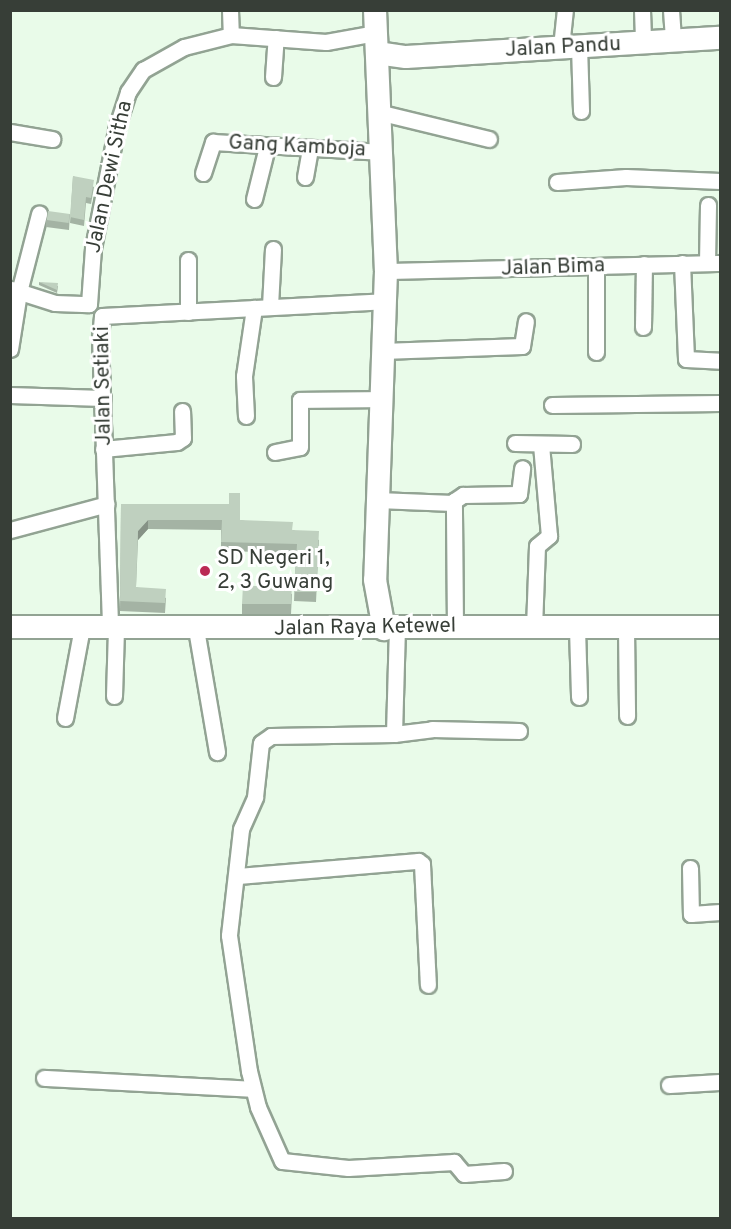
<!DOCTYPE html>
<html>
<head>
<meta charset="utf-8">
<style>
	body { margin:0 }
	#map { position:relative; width:731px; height:1229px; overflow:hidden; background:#e9fbe9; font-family:Overpass,sans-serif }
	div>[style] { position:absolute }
	.roads { filter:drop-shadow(2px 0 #92a393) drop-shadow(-2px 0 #92a393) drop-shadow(0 2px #92a393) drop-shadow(0 -2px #92a393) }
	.street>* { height:15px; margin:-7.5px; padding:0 7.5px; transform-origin:7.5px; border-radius:7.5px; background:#fff }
	.secondary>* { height:22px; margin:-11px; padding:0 11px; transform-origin:11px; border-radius:11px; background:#fff }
	.wall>* { inset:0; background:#a4b3a4 }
	.shaded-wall>* { inset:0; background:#869286 }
	.building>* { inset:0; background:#bfd0bf; transform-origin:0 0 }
	.dots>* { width:16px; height:16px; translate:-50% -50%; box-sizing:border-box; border:3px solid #fff; border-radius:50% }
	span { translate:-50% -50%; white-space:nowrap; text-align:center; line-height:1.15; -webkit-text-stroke:6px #fff; paint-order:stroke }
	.street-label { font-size:21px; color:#373e37 }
	.poi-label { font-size:21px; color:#373e37 }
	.left { translate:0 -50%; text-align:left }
	.frame { position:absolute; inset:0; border:12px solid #373e37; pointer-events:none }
</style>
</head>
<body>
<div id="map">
	<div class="roads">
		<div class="street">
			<div style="left:230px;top:10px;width:25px;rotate:88deg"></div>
			<div style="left:642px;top:10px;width:34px;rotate:88deg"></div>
			<div style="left:671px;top:10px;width:32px;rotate:86deg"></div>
			<div style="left:579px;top:46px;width:65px;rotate:88.2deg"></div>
			<div style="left:561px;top:47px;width:37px;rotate:-84deg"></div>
			<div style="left:273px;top:77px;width:39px;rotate:-86deg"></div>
			<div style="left:382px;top:113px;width:110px;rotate:13.7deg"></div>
			<div style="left:10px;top:132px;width:43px;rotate:9.5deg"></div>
			<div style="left:203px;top:173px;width:33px;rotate:-72deg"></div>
			<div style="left:213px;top:142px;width:170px;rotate:3.4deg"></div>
			<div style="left:305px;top:177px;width:29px;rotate:-80deg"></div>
			<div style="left:557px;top:182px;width:69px;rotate:-4.1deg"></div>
			<div style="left:626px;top:177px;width:94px;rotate:2.4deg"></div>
			<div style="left:254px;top:199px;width:54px;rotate:-76deg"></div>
			<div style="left:682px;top:263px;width:96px;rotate:87.6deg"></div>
			<div style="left:686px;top:359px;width:34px;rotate:3deg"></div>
			<div style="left:707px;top:263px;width:58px;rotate:-89deg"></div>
			<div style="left:596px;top:266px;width:86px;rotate:90deg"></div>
			<div style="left:386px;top:271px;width:334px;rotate:-1.4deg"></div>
			<div style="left:11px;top:289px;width:46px;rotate:17.7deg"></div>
			<div style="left:55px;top:303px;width:34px;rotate:2deg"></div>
			<div style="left:89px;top:304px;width:56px;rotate:-85.9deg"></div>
			<div style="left:93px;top:248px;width:124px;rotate:-78.9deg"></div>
			<div style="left:117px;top:126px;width:36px;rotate:-72deg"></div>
			<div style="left:128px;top:92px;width:27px;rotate:-56deg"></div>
			<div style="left:143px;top:70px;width:47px;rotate:-29.3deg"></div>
			<div style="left:184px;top:47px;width:49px;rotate:-14.3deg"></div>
			<div style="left:231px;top:35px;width:95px;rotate:4.2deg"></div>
			<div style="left:326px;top:42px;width:51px;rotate:-10.2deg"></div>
			<div style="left:270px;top:306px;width:57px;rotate:-87deg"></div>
			<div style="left:188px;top:312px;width:52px;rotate:-90deg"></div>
			<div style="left:102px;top:316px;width:21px;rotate:95deg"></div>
			<div style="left:100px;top:337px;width:292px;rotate:88deg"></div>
			<div style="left:102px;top:316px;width:282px;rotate:-3deg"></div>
			<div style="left:643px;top:327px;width:63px;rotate:-89.1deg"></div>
			<div style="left:10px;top:349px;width:58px;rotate:-81deg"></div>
			<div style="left:19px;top:292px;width:81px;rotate:-75.6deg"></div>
			<div style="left:382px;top:351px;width:140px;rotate:-2deg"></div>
			<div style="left:522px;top:346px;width:25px;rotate:-81deg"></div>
			<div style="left:10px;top:395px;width:93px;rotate:1.8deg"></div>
			<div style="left:552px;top:405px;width:168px;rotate:-0.7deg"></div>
			<div style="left:246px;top:416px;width:40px;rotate:-92.9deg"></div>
			<div style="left:244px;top:376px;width:69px;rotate:-81.6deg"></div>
			<div style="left:515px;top:443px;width:57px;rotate:1deg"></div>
			<div style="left:103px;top:449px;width:74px;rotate:-5.4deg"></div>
			<div style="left:177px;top:442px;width:7px;rotate:-34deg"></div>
			<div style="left:183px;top:438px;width:27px;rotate:-92deg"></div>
			<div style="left:275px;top:452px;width:25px;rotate:-11deg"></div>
			<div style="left:300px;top:447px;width:47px;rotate:-90deg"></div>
			<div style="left:300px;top:400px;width:81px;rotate:-0.7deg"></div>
			<div style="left:377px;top:500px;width:76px;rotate:2.3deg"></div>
			<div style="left:10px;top:530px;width:100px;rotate:-15deg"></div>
			<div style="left:455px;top:627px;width:126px;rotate:-90.5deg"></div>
			<div style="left:454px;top:501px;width:11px;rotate:-34deg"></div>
			<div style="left:463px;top:495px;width:56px;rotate:-1deg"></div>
			<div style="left:519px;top:494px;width:26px;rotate:-83deg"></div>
			<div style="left:534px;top:628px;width:82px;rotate:-87.9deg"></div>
			<div style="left:537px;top:546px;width:16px;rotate:-40deg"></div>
			<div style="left:549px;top:536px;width:92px;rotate:-95deg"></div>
			<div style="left:577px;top:628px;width:69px;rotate:88.3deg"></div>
			<div style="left:626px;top:628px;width:88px;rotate:89.3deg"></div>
			<div style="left:196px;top:629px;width:125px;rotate:80.3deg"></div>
			<div style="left:114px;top:696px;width:67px;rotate:-88.3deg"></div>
			<div style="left:65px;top:718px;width:93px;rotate:-79.4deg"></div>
			<div style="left:394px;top:734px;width:105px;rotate:-88.4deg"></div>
			<div style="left:690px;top:868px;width:46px;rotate:88.8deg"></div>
			<div style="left:691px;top:914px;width:29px;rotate:-4deg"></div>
			<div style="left:238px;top:876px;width:181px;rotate:-4.8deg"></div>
			<div style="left:418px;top:861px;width:5px;rotate:37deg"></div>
			<div style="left:422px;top:864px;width:121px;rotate:87.2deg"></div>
			<div style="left:44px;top:1078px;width:209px;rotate:3deg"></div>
			<div style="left:669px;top:1085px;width:51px;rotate:-3.4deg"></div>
			<div style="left:504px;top:1171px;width:40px;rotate:175.7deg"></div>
			<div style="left:464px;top:1174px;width:16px;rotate:-130deg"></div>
			<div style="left:454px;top:1162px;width:106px;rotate:176.8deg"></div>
			<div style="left:348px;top:1168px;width:66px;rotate:-173.9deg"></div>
			<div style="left:282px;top:1161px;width:59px;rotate:-114deg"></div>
			<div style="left:258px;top:1107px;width:37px;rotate:-104deg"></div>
			<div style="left:249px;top:1071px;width:137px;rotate:-98.4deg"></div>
			<div style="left:229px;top:935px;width:107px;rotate:-83.5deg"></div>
			<div style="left:241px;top:829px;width:35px;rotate:-66deg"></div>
			<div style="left:255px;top:797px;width:54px;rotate:-83.7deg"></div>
			<div style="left:261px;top:743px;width:12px;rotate:-35deg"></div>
			<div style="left:271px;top:736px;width:123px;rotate:-0.9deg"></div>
			<div style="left:394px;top:734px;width:38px;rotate:-7deg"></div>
			<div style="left:432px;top:729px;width:87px;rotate:1.3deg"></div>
		</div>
		<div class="secondary">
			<div style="left:375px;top:10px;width:261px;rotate:87.6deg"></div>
			<div style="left:386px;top:271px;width:309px;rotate:92deg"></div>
			<div style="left:375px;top:580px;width:50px;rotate:79.6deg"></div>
			<div style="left:377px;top:53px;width:29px;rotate:8deg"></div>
			<div style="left:406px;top:57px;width:315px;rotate:-3.5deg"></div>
			<div style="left:10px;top:627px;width:710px"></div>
		</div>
	</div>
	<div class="wall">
		<div style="clip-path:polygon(73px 176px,94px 187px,91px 204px,86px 203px,84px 226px,70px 223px)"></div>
		<div style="clip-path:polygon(70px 214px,69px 230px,46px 227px,46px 220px)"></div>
		<div style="clip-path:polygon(39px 282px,58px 286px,57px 293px,39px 285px)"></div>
		<div style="clip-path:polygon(121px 504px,240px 520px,293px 530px,319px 540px,316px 602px,294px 601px,296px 553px,221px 551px,221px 530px,148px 529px,138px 540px,136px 587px,166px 598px,165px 613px,120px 611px)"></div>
		<div style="clip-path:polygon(268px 587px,292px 594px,291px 614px,242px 614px,242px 604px)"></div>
	</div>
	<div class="shaded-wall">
		<div style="clip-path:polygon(148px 520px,148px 529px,138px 540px,138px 531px)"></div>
	</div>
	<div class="building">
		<div style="clip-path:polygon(73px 176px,94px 180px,91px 198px,86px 197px,84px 220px,70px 217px)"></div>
		<div style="left:48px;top:211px;width:22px;height:9px;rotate:8deg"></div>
		<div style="clip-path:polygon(39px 282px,58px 283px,57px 290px)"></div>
		<div style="clip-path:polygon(229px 493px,240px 493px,240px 520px,293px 522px,292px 530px,319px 531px,316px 592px,294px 592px,297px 544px,221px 542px,222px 520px,148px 520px,138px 531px,136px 587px,166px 589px,165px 603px,120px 601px,121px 504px,229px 504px)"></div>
		<div style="clip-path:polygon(268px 583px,292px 584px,291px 604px,242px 604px,243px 585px,268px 587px)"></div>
	</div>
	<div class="dots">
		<div style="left:205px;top:571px;background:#ba2a54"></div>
	</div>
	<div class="street-label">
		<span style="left:563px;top:48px;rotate:-3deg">Jalan Pandu</span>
		<span style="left:297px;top:147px;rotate:3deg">Gang Kamboja</span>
		<span style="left:110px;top:177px;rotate:-78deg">Jalan Dewi Sitha</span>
		<span style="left:553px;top:268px;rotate:-2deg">Jalan Bima</span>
		<span style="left:104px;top:386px;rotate:-91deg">Jalan Setiaki</span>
		<span style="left:365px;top:628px;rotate:-1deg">Jalan Raya Ketewel</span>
	</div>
	<div class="poi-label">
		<span class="left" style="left:217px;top:571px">SD Negeri 1,<br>2, 3 Guwang</span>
	</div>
	<div class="frame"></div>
</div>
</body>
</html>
